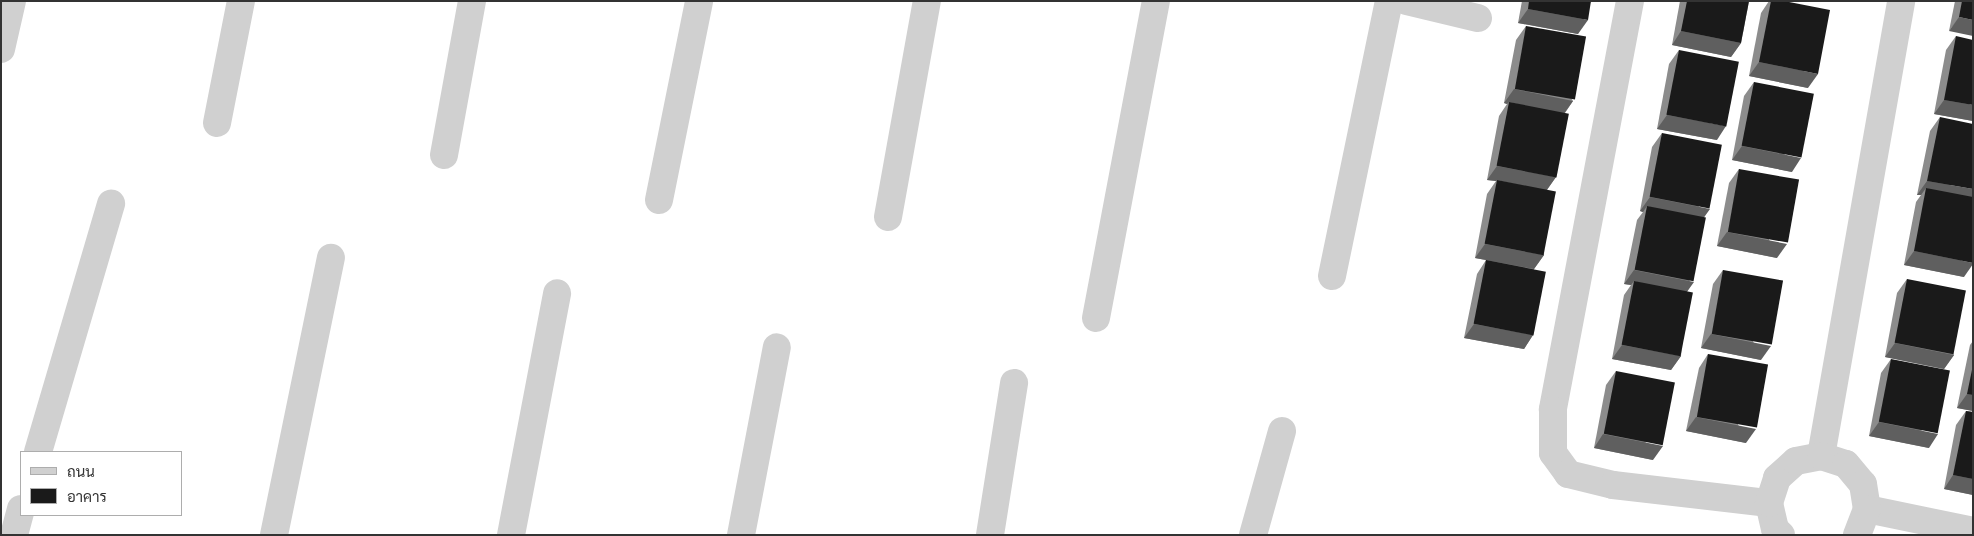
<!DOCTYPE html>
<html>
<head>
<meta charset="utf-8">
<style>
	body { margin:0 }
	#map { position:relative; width:1974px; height:536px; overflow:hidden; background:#fff; font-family:"Noto Sans",Sarabun,sans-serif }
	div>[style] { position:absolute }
	.minor>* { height:28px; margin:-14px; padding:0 14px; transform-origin:14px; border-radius:14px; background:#d0d0d0 }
	.wall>* { inset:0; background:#8c8c8c }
	.shaded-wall>* { inset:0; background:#5f5f5f }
	.building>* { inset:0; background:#1a1a1a; transform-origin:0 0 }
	span { translate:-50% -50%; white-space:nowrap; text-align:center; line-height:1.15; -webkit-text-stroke:5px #fff; paint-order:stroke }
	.frame { position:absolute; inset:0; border:2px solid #333; pointer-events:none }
	.legend { position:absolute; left:20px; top:451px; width:162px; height:65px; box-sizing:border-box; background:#fff; border:1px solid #adadad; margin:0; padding:6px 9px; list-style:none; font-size:15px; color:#333 }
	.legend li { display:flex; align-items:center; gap:10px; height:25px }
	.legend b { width:25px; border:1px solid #adadad }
</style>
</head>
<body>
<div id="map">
	<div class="minor">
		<div style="left:1406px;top:1px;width:74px;rotate:13.3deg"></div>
		<div style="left:1630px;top:1px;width:416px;rotate:100.7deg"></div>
		<div style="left:1553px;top:410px;width:43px;rotate:90deg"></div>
		<div style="left:1553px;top:453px;width:26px;rotate:54deg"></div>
		<div style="left:1568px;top:474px;width:46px;rotate:13.7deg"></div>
		<div style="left:1613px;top:485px;width:157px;rotate:6.6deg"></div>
		<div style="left:1px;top:49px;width:49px;rotate:-77.1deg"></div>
		<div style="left:217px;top:123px;width:124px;rotate:-78.9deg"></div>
		<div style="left:444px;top:155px;width:157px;rotate:-79.7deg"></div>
		<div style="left:659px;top:200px;width:203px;rotate:-78.6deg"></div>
		<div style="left:888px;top:217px;width:219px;rotate:-79.8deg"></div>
		<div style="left:1332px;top:276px;width:281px;rotate:-78.3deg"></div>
		<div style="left:1096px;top:318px;width:323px;rotate:-79.3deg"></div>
		<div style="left:38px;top:452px;width:259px;rotate:-73.6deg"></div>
		<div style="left:1821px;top:456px;width:462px;rotate:-80deg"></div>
		<div style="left:1867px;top:509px;width:108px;rotate:11.7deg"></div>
		<div style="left:14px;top:535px;width:27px;rotate:-75deg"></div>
		<div style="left:274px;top:535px;width:283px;rotate:-78.4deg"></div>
		<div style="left:511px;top:535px;width:246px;rotate:-79.2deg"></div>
		<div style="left:741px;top:535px;width:191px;rotate:-79.2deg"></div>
		<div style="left:990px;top:535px;width:154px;rotate:-81deg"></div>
		<div style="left:1253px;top:535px;width:108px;rotate:-74.4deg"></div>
		<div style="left:1781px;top:535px;width:8px;rotate:-135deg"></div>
		<div style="left:1775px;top:529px;width:27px;rotate:-103deg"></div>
		<div style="left:1769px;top:503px;width:26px;rotate:-72deg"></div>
		<div style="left:1777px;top:478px;width:25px;rotate:-42deg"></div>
		<div style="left:1796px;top:461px;width:25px;rotate:-11deg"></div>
		<div style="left:1821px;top:456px;width:26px;rotate:18deg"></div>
		<div style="left:1846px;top:464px;width:26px;rotate:50deg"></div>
		<div style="left:1863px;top:484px;width:25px;rotate:81deg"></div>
		<div style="left:1867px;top:509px;width:28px;rotate:111deg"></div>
	</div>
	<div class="wall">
		<div style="clip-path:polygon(1522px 1px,1591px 1px,1578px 34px,1518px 23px)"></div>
		<div style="clip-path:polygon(1680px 1px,1749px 1px,1741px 43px,1731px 57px,1672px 45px)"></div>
		<div style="clip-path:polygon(1769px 1px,1784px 1px,1808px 88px,1749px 76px,1761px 13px)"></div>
		<div style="clip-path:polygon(1955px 1px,1973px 1px,1949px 31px)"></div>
		<div style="clip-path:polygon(1526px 26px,1573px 101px,1565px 113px,1556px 177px,1547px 190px,1544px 255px,1534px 269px,1533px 335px,1524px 349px,1464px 338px,1477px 274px,1486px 260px,1475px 258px,1487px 194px,1496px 181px,1487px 180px,1499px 116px,1507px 104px,1504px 103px,1516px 40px)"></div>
		<div style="clip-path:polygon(1956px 36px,1973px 121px,1934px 114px,1946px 50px)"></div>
		<div style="clip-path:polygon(1679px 50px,1717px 140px,1657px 129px,1669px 64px)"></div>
		<div style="clip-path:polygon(1754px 82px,1792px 172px,1732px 160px,1744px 96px)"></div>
		<div style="clip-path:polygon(1940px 117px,1964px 277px,1904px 265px,1916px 202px,1921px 195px,1917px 195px,1930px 131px)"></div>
		<div style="clip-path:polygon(1662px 133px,1704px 217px,1687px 292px,1681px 356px,1671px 370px,1612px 359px,1624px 295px,1631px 285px,1624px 284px,1637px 220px,1643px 212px,1640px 211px,1652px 147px)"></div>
		<div style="clip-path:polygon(1739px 169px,1777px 258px,1717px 246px,1729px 183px)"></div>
		<div style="clip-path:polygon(1723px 270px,1761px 360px,1701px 348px,1713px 284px)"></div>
		<div style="clip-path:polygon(1907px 279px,1954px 355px,1944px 369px,1885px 357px,1897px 293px)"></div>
		<div style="clip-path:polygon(1973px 341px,1973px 411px,1957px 408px,1970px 345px)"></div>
		<div style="clip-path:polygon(1708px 354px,1746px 443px,1686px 431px,1699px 368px)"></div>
		<div style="clip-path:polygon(1891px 359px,1929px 448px,1869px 436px,1881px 373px)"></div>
		<div style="clip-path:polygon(1616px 371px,1653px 460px,1594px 448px,1606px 385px)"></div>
		<div style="clip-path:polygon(1966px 411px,1973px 412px,1973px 495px,1944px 489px,1956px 425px)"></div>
	</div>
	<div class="shaded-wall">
		<div style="clip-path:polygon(1528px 9px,1588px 20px,1578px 34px,1518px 23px)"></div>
		<div style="clip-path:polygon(1959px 17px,1973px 20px,1973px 36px,1949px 31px)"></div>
		<div style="clip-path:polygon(1681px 31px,1741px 43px,1731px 57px,1672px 45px)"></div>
		<div style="clip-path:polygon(1759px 62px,1818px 74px,1808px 88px,1749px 76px)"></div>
		<div style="clip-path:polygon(1514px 89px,1573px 101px,1563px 115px,1509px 102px,1507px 104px,1504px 103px)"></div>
		<div style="clip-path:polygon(1944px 100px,1973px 105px,1973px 121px,1934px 114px)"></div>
		<div style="clip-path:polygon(1667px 115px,1726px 126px,1717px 140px,1657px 129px)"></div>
		<div style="clip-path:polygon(1742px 146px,1801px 158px,1792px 172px,1732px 160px)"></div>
		<div style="clip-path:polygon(1497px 166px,1556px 177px,1546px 191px,1497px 180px,1496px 181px,1487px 180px)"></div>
		<div style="clip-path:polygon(1927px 181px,1973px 189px,1973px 205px,1926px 188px,1921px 195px,1917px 195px)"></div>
		<div style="clip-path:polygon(1650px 197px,1710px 209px,1700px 223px,1647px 206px,1643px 212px,1640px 211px)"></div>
		<div style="clip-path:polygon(1727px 232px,1787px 244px,1777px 258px,1717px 246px)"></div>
		<div style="clip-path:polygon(1485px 244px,1544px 255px,1534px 269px,1475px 258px)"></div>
		<div style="clip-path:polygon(1914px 251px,1973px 263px,1973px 264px,1964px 277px,1904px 265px)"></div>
		<div style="clip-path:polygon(1634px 270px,1694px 282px,1684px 296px,1634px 281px,1631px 285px,1624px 284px)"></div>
		<div style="clip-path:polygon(1474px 324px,1533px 335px,1524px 349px,1464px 338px)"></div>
		<div style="clip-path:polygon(1711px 334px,1771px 346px,1761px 360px,1701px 348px)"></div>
		<div style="clip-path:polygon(1895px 343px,1954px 355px,1944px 369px,1885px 357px)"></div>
		<div style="clip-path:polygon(1622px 345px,1681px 356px,1671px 370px,1612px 359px)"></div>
		<div style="clip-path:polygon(1967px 394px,1973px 395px,1973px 411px,1957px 408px)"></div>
		<div style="clip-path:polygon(1696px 417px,1756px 429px,1746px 443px,1686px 431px)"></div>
		<div style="clip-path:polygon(1879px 422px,1938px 434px,1929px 448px,1869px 436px)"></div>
		<div style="clip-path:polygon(1603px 434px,1663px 446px,1653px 460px,1594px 448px)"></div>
		<div style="clip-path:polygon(1953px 475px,1973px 479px,1973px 495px,1944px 489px)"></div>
	</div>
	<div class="building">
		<div style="clip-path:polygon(1529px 1px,1591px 1px,1588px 20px,1528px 9px)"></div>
		<div style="clip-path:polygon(1687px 1px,1749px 1px,1741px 43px,1681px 31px)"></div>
		<div style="clip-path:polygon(1771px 1px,1784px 1px,1830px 10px,1818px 74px,1759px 62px)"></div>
		<div style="clip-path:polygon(1962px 1px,1973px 1px,1973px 20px,1959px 17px)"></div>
		<div style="left:1526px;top:26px;width:61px;height:64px;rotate:10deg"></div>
		<div style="clip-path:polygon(1956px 36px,1973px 40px,1973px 105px,1944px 100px)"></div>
		<div style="left:1679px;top:50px;width:61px;height:66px;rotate:11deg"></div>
		<div style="left:1754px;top:82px;width:61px;height:65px;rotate:11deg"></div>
		<div style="left:1509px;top:102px;width:61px;height:65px;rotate:11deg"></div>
		<div style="clip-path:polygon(1940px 117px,1973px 124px,1973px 189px,1927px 181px)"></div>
		<div style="left:1662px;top:133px;width:61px;height:65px;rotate:11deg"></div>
		<div style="left:1739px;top:169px;width:61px;height:64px;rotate:10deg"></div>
		<div style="left:1497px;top:180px;width:60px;height:65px;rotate:11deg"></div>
		<div style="clip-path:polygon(1926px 188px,1973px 197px,1973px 263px,1914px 251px)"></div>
		<div style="left:1647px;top:206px;width:60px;height:65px;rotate:11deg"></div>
		<div style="left:1486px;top:260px;width:61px;height:65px;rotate:11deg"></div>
		<div style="left:1723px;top:270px;width:61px;height:65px;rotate:10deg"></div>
		<div style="left:1907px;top:279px;width:60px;height:65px;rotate:11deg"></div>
		<div style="left:1634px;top:281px;width:60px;height:65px;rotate:11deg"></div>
		<div style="left:1708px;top:354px;width:61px;height:64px;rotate:10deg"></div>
		<div style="left:1891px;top:359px;width:60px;height:64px;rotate:11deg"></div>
		<div style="clip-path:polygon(1973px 365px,1973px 395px,1967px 394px)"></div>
		<div style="left:1616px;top:371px;width:60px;height:64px;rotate:11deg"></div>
		<div style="clip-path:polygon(1966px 411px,1973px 412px,1973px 479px,1953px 475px)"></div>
	</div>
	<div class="frame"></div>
	<ul class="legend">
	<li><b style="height:6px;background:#d0d0d0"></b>ถนน</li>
	<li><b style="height:14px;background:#1a1a1a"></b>อาคาร</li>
	</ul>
</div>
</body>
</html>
